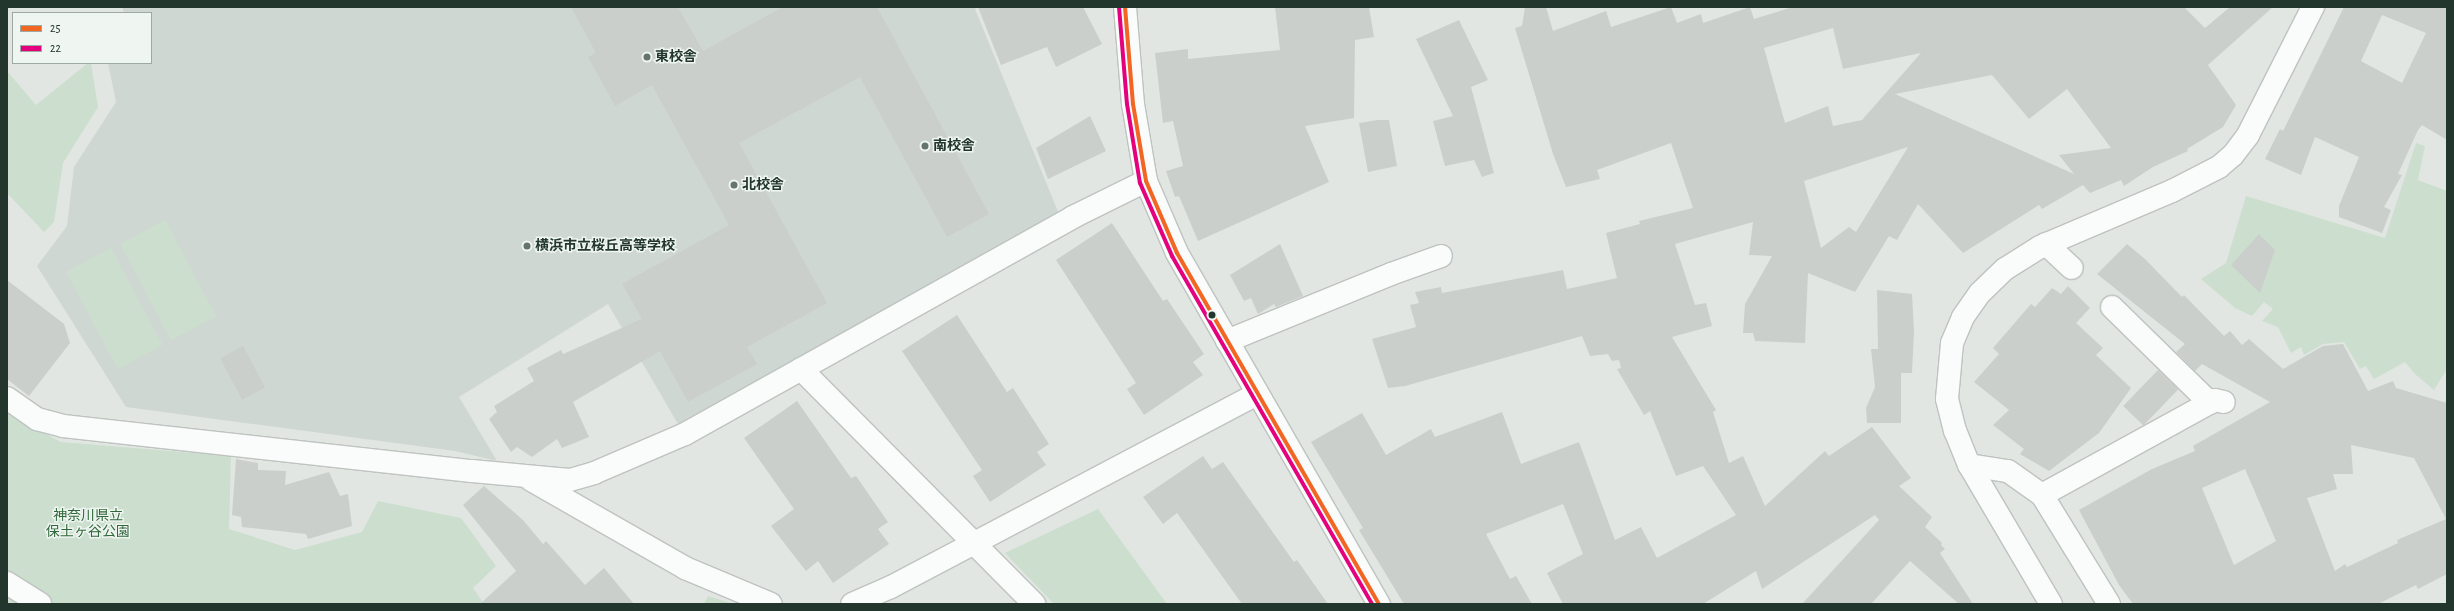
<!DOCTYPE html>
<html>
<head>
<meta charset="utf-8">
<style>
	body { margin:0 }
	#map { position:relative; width:2454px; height:611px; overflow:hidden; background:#e1e6e3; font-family:"Alegreya Sans","Noto Sans JP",sans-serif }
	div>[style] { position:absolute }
	.built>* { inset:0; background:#cfd7d2 }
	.green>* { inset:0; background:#ccdece; transform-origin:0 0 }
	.building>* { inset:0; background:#cacfcc; transform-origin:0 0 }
	.roads { filter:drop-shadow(1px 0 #bec3c0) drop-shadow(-1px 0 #bec3c0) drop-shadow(0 1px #bec3c0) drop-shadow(0 -1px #bec3c0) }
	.street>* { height:22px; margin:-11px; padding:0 11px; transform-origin:11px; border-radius:11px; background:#fafbfb }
	.secondary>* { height:22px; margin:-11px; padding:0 11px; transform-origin:11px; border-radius:11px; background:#fafbfb }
	.bus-1>* { height:4px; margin:-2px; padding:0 2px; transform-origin:2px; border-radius:2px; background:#f26522 }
	.bus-2>* { height:4px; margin:-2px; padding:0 2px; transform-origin:2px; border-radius:2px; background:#e5007d }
	.dots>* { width:11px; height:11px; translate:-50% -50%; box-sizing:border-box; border:2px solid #eff5f1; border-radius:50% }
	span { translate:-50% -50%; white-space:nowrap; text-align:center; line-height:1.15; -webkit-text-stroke:3px #eff5f1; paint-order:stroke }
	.poi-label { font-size:14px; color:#22362d; font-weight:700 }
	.left { translate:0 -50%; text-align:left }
	.park-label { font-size:14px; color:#31683b }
	.frame { position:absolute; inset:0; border:8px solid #22362d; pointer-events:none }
	.legend { position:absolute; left:12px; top:12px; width:140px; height:52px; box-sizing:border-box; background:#eff5f1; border:1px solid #9da9a3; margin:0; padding:5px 7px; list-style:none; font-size:12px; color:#22362d }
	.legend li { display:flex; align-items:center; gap:8px; height:20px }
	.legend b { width:20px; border:1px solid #9da9a3 }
</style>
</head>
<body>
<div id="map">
	<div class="built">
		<div style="clip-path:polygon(122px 7px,979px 7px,975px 9px,1059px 214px,678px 424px,608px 304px,459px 397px,497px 461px,455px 451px,126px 407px,37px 266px,67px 226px,74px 167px,116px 102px,108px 63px,151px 63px,151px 13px,124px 13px)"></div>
	</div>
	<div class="green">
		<div style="clip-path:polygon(88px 63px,91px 63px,98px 107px,63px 163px,54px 222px,44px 232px,7px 193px,7px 71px,36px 105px)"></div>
		<div style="clip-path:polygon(2416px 143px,2425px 146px,2418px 180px,2447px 191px,2447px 369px,2434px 390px,2415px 374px,2405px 362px,2374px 379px,2366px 366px,2360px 369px,2344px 342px,2323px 344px,2304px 355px,2301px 347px,2291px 353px,2278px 327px,2262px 321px,2273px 309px,2264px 302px,2252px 316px,2235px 308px,2201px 279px,2226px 263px,2246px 196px,2385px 238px)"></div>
		<div style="left:165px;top:220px;width:109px;height:51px;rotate:62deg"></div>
		<div style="left:111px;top:248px;width:110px;height:51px;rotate:62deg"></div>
		<div style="clip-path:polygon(7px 413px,61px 442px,231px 456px,229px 529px,295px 550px,362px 532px,378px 501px,461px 518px,496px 566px,473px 588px,484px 604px,7px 604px)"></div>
		<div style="clip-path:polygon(1098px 509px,1167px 604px,1054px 604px,1005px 553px)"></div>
		<div style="clip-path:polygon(708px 596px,733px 604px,704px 604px)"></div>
	</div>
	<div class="building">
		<div style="clip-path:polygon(571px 7px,678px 7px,703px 51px,783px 7px,877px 7px,989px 214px,947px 237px,860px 77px,739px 143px,827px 303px,747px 347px,757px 364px,688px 402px,660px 351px,573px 402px,589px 437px,562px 448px,557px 439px,532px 457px,517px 447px,511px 452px,489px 419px,497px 412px,494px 406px,534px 381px,527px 368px,561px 350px,563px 354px,642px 319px,622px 284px,729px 225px,652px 85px,615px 106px,588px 57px,596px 53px)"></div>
		<div style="clip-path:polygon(978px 7px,1083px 7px,1102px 44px,1056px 67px,1047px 47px,1001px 65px)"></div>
		<div style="clip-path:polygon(1275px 7px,1369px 7px,1374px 37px,1355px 40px,1354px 118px,1305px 126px,1329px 182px,1198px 241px,1179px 196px,1175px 197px,1166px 171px,1183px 166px,1173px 121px,1163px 123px,1155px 53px,1188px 49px,1188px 59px,1280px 50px)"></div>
		<div style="clip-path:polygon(evenodd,1525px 7px,1546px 7px,1553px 31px,1606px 11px,1611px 27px,1671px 7px,1677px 23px,1701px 14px,1703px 23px,1750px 7px,1754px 19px,1793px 7px,2184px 7px,2205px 28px,2230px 7px,2273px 7px,2208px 65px,2236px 105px,2223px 127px,2187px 149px,2188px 151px,2153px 167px,2124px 186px,2121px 180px,2090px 193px,2083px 185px,2042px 209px,2039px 205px,1963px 253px,1918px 204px,1897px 240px,1889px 236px,1855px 292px,1808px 273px,1805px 343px,1755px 341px,1753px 333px,1743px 333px,1745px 304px,1772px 256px,1749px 255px,1753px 222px,1675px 244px,1695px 305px,1706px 303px,1712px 326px,1672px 337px,1716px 410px,1713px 412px,1729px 463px,1743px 456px,1765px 506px,1825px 451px,1829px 456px,1872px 427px,1911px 478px,1899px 486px,1932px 517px,1925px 527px,1942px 543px,1941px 545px,1945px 549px,1940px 553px,1973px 604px,1959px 604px,1910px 561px,1871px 604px,1802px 604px,1879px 520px,1875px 515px,1762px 589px,1756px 571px,1703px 604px,1563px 604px,1547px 573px,1583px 554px,1563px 504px,1486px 534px,1510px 579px,1516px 576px,1532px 604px,1404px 604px,1359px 530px,1363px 528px,1311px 442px,1362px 413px,1386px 455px,1431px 429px,1435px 437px,1502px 412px,1521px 464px,1579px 442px,1615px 540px,1641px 527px,1657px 558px,1736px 515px,1703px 466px,1676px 476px,1650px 411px,1644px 415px,1617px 369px,1621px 368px,1619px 360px,1612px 361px,1608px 354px,1590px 356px,1582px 336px,1405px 386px,1388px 388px,1372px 339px,1416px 327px,1410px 305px,1419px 303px,1415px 292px,1441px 287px,1442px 293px,1563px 270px,1567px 289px,1617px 278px,1606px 233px,1640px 224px,1639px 221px,1693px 208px,1671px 143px,1597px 170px,1600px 179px,1566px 187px,1553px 154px,1515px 28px,1522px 26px,1525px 7px,1833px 28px,1843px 69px,1921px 53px,1862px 120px,1833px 126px,1828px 106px,1785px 123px,1764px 48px,1833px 28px,1525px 7px,1992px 75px,2029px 119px,2067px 89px,2111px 148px,2059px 155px,2074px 174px,1895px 94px,1992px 75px,1525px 7px,1908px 147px,1856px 232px,1849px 227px,1821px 248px,1804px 181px,1908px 147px)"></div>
		<div style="clip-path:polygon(evenodd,2344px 7px,2447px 7px,2447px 140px,2422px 125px,2418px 130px,2398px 174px,2402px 175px,2384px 207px,2391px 210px,2382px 233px,2339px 217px,2339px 206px,2359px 157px,2315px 137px,2301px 175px,2265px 159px,2280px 129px,2283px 131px,2344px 7px,2382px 15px,2426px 33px,2402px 83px,2361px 61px,2382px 15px)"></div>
		<div style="clip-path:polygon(1459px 20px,1488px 80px,1471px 87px,1494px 173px,1482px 177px,1474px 160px,1445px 166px,1433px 121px,1453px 116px,1416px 39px)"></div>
		<div style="clip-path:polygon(1090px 116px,1106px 151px,1048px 179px,1036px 148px)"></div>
		<div style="clip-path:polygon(1378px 120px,1389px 120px,1397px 166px,1368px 172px,1359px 123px)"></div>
		<div style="clip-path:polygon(1112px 223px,1163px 301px,1167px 299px,1204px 354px,1193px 362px,1203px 375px,1144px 415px,1127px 389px,1136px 383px,1056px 260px)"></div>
		<div style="clip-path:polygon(2259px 234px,2275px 250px,2260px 293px,2231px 265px)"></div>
		<div style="clip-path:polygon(1280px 244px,1303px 296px,1276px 307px,1274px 304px,1258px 314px,1251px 298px,1244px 301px,1230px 275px)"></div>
		<div style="clip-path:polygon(evenodd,2127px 244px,2145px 259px,2182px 297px,2184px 295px,2224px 336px,2230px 331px,2242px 345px,2249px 339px,2283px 369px,2323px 346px,2343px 344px,2368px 391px,2393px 381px,2396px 388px,2447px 403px,2447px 574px,2418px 589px,2416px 585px,2378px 604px,2133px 604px,2119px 585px,2079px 510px,2152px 469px,2195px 451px,2193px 446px,2270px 402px,2202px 364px,2195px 371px,2176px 352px,2185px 344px,2097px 274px,2127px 244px,2351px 445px,2414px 458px,2446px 519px,2397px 540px,2398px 543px,2347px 567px,2345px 564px,2335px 571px,2307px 498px,2337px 489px,2333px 474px,2353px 474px,2351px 445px,2127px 244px,2245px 469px,2276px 541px,2234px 565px,2202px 488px,2245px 469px)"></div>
		<div style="clip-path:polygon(7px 280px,64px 324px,70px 343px,29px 396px,7px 379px)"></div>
		<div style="clip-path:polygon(2068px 286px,2090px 308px,2076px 323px,2103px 348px,2096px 355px,2131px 388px,2099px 433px,2049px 471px,2020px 454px,2024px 449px,1993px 425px,2009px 410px,1974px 382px,1999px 354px,1993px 348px,2031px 304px,2035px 307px,2052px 288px,2061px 294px)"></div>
		<div style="clip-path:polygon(1877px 290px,1912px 294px,1914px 331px,1912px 373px,1901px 373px,1901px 423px,1867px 423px,1866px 408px,1875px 387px,1871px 349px,1878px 349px)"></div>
		<div style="clip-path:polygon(957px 315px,1007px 392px,1013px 388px,1049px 444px,1037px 452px,1046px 465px,990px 502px,973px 476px,982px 470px,902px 351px)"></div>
		<div style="left:243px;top:346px;width:47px;height:26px;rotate:62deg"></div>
		<div style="left:2158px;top:370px;width:28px;height:50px;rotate:44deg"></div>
		<div style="clip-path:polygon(797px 401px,851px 478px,856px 476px,888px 522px,878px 529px,889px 544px,833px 583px,818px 561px,806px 571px,771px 526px,794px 509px,744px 438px)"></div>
		<div style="clip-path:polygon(1203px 456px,1212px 469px,1223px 462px,1294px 562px,1297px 560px,1328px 604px,1242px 604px,1177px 513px,1163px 524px,1143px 497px)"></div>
		<div style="clip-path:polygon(236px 459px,258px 463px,258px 470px,286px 471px,285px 485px,329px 472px,340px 496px,348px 494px,352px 526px,308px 539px,306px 534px,242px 527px,241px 517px,232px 515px)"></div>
		<div style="clip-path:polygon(484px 486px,523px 520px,543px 544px,546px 541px,585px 585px,604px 568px,634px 604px,480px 604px,516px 571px,463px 505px)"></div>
	</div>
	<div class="roads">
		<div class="street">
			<div style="left:2046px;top:244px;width:35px;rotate:43deg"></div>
			<div style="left:2112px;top:307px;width:137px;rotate:44.4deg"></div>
			<div style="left:1227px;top:341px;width:177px;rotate:-22.2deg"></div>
			<div style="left:1391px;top:274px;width:53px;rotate:-19.8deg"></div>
			<div style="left:801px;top:369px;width:331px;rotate:45.2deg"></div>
			<div style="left:7px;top:398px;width:37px;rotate:35deg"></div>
			<div style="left:37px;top:419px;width:27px;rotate:15deg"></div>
			<div style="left:63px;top:426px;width:411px;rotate:6.3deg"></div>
			<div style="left:472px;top:471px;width:98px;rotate:5.2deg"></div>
			<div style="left:570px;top:480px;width:25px;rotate:-16deg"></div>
			<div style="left:594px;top:473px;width:99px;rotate:-23.2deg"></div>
			<div style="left:685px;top:434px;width:445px;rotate:-29.2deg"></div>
			<div style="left:1073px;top:217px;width:81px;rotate:-26.3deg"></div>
			<div style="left:1969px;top:465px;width:39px;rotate:9deg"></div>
			<div style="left:2008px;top:471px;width:42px;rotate:35.2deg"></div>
			<div style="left:2042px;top:495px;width:128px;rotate:58.4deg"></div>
			<div style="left:531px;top:480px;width:177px;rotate:29.7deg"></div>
			<div style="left:685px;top:568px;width:93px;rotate:22.7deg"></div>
			<div style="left:2042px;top:495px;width:197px;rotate:-28.8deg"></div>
			<div style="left:2215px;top:400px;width:9px;rotate:13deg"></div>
			<div style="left:7px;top:583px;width:39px;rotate:32deg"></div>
			<div style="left:852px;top:604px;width:43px;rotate:-23.6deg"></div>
			<div style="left:891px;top:587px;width:414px;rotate:-27.8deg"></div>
		</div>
		<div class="secondary">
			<div style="left:1125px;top:7px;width:97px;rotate:85.3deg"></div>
			<div style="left:1133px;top:104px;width:78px;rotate:80.4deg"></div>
			<div style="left:1146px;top:181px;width:78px;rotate:66.7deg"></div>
			<div style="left:1177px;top:253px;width:405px;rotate:60.1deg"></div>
			<div style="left:2051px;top:604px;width:161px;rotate:-120.5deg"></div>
			<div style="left:1969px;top:465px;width:37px;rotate:-112deg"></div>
			<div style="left:1955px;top:431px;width:33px;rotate:-104deg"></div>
			<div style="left:1947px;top:399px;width:56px;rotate:-84.9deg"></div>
			<div style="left:1952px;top:343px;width:28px;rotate:-67deg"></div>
			<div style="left:1963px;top:317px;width:29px;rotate:-55deg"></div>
			<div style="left:1980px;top:293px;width:35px;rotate:-44deg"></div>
			<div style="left:2005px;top:269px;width:41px;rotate:-32.2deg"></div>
			<div style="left:2040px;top:247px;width:143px;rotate:-23deg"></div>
			<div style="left:2172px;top:191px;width:53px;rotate:-27.1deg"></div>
			<div style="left:2219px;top:167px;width:18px;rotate:-41deg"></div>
			<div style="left:2233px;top:155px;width:25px;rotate:-53deg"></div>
			<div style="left:2248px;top:135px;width:144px;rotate:-63.1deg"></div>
		</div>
	</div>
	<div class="bus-1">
		<div style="left:1125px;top:7px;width:97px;rotate:85.3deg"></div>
		<div style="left:1133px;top:104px;width:78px;rotate:80.4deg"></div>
		<div style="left:1146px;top:181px;width:78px;rotate:66.7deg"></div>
		<div style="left:1177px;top:253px;width:405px;rotate:60.1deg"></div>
	</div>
	<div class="bus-2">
		<div style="left:1119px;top:7px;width:97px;rotate:85.3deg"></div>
		<div style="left:1127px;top:104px;width:80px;rotate:80.7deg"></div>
		<div style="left:1140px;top:183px;width:80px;rotate:66.3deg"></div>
		<div style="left:1172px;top:256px;width:401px;rotate:60.1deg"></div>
	</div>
	<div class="dots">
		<div style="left:647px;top:57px;background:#65746d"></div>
		<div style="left:925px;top:146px;background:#65746d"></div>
		<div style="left:734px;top:185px;background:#65746d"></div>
		<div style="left:527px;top:246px;background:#65746d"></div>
		<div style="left:1212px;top:315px;background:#22362d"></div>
	</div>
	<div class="poi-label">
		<span class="left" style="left:655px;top:57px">東校舎</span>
		<span class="left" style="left:933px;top:146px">南校舎</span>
		<span class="left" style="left:742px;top:185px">北校舎</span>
		<span class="left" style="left:535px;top:246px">横浜市立桜丘高等学校</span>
	</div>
	<div class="park-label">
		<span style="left:88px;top:524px">神奈川県立<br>保土ヶ谷公園</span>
	</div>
	<div class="frame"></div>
	<ul class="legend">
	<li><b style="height:5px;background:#f26522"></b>25</li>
	<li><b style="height:5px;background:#e5007d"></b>22</li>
	</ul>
</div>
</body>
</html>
